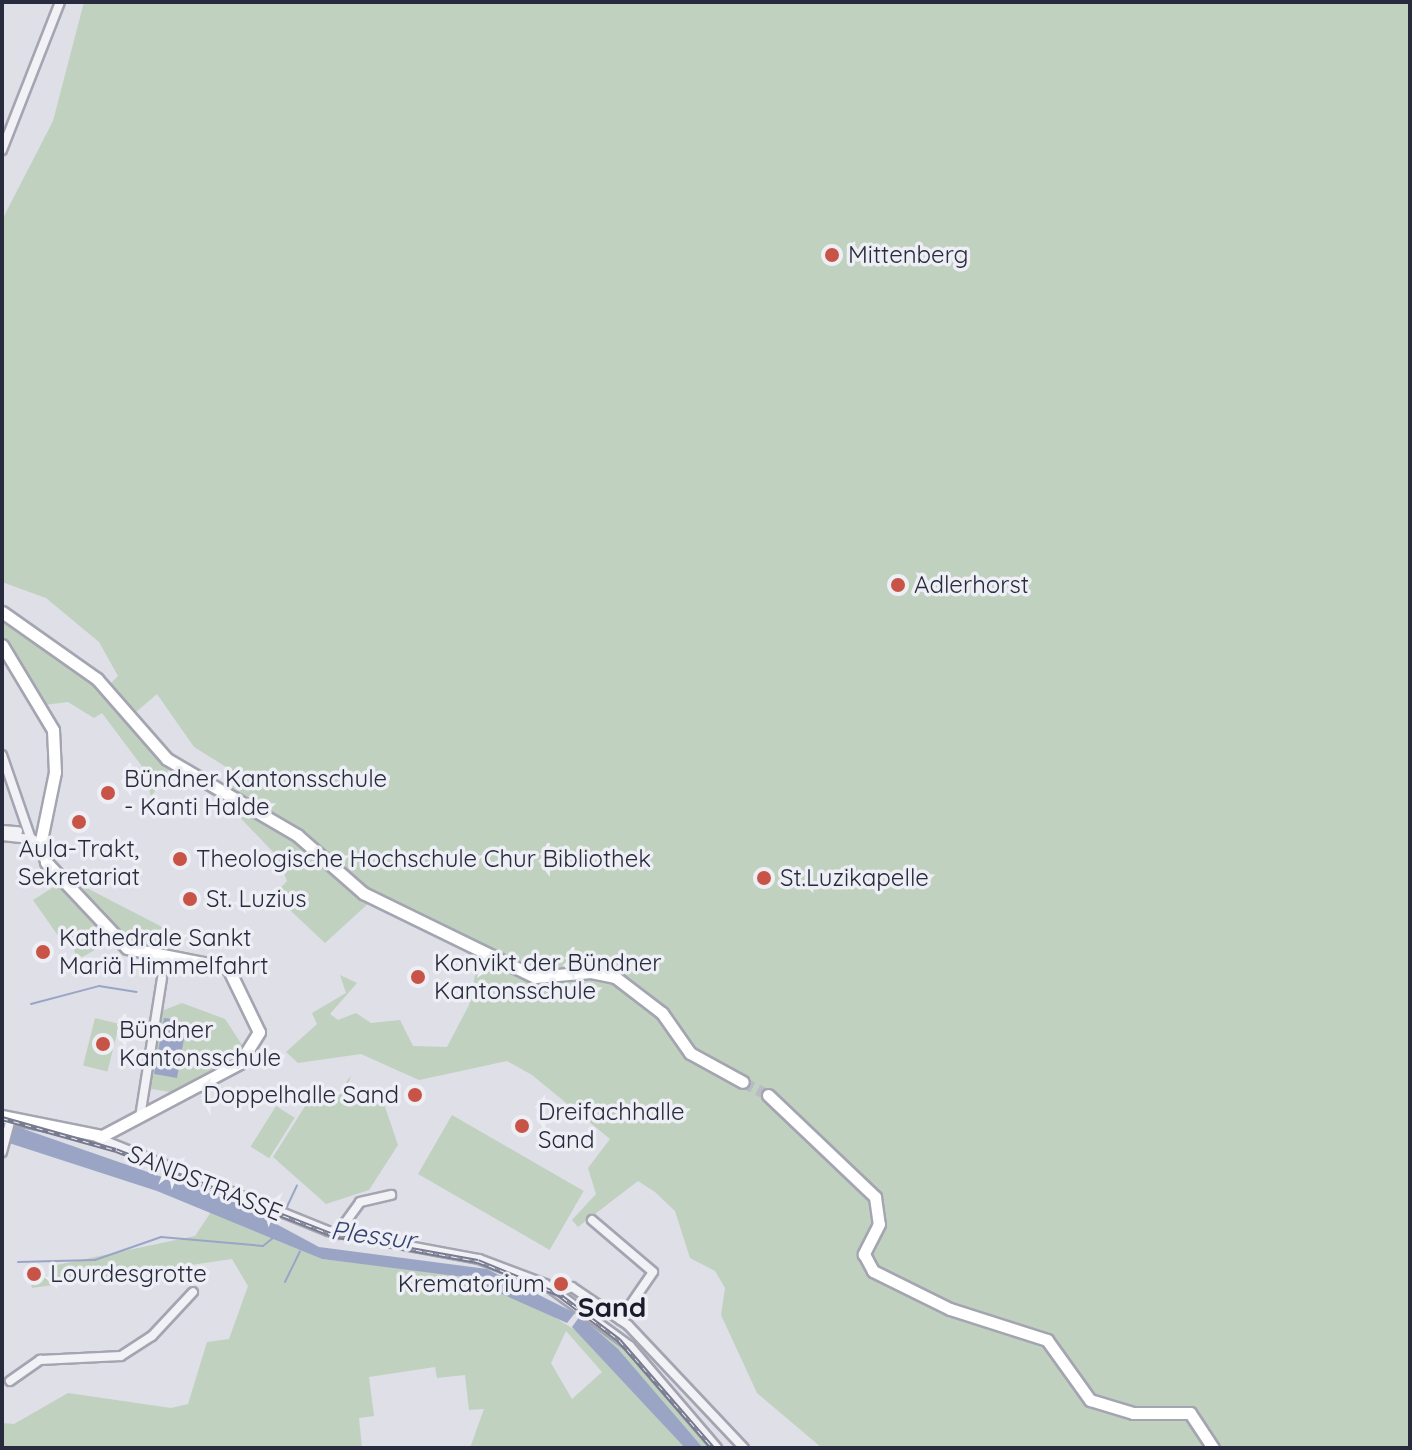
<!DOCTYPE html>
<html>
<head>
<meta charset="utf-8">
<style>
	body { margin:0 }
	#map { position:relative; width:1412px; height:1450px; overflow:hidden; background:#dedfe7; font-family:Quicksand,sans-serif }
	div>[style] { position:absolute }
	.green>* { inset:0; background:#c0d1c0; transform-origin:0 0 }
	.water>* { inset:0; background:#9aa5c6 }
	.stream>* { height:2px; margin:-1px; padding:0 1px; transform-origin:1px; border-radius:1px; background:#9aa5c6 }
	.secondary-tunnel>* { height:11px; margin-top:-5.5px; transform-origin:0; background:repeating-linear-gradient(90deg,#babbc5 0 11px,transparent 0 16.5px) }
	.roads { filter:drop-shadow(2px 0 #a4a5b1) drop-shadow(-2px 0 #a4a5b1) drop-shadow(0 2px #a4a5b1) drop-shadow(0 -2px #a4a5b1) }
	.street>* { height:8px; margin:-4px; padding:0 4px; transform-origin:4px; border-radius:4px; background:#f1f1f6 }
	.secondary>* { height:11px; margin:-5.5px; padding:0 5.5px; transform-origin:5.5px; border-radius:5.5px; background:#fff }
	.rail>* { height:5px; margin-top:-2.5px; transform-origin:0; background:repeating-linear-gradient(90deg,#edeff5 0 6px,#787b90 0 12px); box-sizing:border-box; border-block:2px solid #787b90 }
	.dots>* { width:22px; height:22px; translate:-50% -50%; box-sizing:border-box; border:4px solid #edeff5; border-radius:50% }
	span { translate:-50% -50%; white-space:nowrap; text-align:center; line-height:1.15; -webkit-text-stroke:7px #edeff5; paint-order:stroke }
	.poi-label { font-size:24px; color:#282a3d }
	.left { translate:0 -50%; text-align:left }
	.right { translate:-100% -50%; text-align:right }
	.street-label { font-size:24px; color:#282a3d }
	.water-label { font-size:26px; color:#34406f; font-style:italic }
	.quarter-label { font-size:28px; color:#1a1c2e; font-weight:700 }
	.frame { position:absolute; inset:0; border:4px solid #282a3d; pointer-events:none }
</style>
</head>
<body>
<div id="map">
	<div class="green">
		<div style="clip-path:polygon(84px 2px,1410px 2px,1410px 1448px,822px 1448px,757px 1393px,721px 1315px,725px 1288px,715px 1271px,690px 1258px,675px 1211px,655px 1192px,638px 1181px,578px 1227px,572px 1220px,596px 1194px,588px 1168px,610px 1139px,532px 1075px,507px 1061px,419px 1080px,361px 1054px,298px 1063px,286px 1052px,317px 1024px,312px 1013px,346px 993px,340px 975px,357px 983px,330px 1014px,338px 1020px,356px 1013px,371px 1023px,400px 1020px,413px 1046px,447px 1047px,469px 1005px,479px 956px,370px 902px,325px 943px,274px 895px,287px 881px,277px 856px,228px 805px,236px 773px,194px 747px,157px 694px,129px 718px,173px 763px,151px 797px,144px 769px,102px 713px,94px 718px,68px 702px,44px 705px,2px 645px,2px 612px,106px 688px,118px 676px,99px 642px,46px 598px,2px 582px,2px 220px,53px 121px)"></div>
		<div style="clip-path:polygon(63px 881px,109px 942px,77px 960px,71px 940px,61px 940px,33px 900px)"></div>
		<div style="clip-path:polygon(79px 884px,170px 931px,165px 954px,130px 945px)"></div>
		<div style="clip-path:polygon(182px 1003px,225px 1019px,244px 1048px,176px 1093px,146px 1088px,159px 1012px)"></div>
		<div style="left:95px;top:1018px;width:25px;height:49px;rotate:14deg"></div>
		<div style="clip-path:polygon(351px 1075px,345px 1094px,383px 1101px,398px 1145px,369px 1190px,326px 1204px,273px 1157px,319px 1084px,337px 1096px)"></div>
		<div style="left:276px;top:1106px;width:22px;height:48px;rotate:32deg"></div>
		<div style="left:452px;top:1115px;width:152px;height:68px;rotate:30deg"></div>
		<div style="clip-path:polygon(evenodd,211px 1212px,322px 1259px,451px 1274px,525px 1299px,580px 1333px,685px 1448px,470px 1448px,484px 1409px,469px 1410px,465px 1375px,437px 1378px,435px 1367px,369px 1377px,374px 1416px,359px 1418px,362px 1448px,2px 1448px,2px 1423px,14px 1424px,68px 1393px,171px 1408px,188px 1404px,207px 1342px,229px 1339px,248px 1286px,232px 1259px,32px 1288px,30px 1279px,49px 1277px,57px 1265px,195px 1236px,211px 1212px,566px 1331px,602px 1372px,572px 1399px,551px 1363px,566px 1331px)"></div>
		<div style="clip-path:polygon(582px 1314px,632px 1357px,710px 1448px,703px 1448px)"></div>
	</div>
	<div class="water">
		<div style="clip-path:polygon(164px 1018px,179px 1020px,177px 1031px,185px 1033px,177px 1078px,154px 1074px)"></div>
		<div style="clip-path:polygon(15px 1126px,237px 1203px,319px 1247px,487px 1269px,575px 1313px,567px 1323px,464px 1277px,322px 1259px,157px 1191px,9px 1143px)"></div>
		<div style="clip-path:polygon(580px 1316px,618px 1349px,703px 1448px,685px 1448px,572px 1327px)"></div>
	</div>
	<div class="stream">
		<div style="left:31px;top:1004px;width:70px;rotate:-14.8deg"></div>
		<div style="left:99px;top:986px;width:38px;rotate:9deg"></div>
		<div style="left:286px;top:1209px;width:26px;rotate:-65deg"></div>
		<div style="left:18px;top:1262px;width:77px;rotate:-1.5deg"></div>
		<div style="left:95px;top:1260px;width:70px;rotate:-19.2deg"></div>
		<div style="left:161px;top:1237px;width:102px;rotate:5deg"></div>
		<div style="left:263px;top:1246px;width:14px;rotate:-39deg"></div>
		<div style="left:285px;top:1282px;width:34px;rotate:-64deg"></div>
		<div style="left:643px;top:1352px;width:60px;rotate:51.8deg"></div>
	</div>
	<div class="secondary-tunnel">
		<div style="left:743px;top:1082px;width:28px;rotate:27deg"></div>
	</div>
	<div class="roads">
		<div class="street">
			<div style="left:2px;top:150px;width:159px;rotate:-68.6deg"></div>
			<div style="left:2px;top:755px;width:89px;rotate:71deg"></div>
			<div style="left:2px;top:830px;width:16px;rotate:4deg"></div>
			<div style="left:2px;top:836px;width:31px;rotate:6deg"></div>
			<div style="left:140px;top:1117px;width:141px;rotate:-81deg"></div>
			<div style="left:98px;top:1138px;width:248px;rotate:22deg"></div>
			<div style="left:328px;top:1231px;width:154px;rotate:10.5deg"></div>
			<div style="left:479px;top:1259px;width:71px;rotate:20.7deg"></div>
			<div style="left:545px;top:1284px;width:105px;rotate:36.1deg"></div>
			<div style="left:630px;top:1346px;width:134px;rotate:49.5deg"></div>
			<div style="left:2px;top:1152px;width:35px;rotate:-75deg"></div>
			<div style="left:592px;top:1220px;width:80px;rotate:40.4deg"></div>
			<div style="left:653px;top:1272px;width:58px;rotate:124.5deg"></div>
			<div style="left:337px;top:1234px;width:39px;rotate:-54deg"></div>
			<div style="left:360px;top:1202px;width:32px;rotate:-13deg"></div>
			<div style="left:560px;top:1292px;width:13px;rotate:-23deg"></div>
			<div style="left:572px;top:1287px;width:68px;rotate:34.2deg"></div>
			<div style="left:628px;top:1325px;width:169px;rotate:46.7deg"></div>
			<div style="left:10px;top:1381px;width:37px;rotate:-35deg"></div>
			<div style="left:40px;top:1360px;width:81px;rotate:-2.8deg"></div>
			<div style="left:121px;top:1356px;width:37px;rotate:-33deg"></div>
			<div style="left:152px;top:1336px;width:60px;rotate:-47deg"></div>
		</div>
		<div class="secondary">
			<div style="left:2px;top:612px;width:116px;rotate:35.2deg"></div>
			<div style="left:97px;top:679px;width:106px;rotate:48.8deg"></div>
			<div style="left:167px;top:759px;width:151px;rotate:30.3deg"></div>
			<div style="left:297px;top:835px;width:88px;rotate:41.3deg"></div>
			<div style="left:363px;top:893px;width:191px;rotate:26deg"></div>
			<div style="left:535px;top:977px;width:56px;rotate:-5.1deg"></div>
			<div style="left:591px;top:972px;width:25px;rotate:12deg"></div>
			<div style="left:615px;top:977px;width:59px;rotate:37.5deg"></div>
			<div style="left:662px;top:1013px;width:49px;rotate:55deg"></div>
			<div style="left:690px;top:1053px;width:60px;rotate:28.7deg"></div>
			<div style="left:2px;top:645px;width:99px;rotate:59deg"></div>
			<div style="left:53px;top:730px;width:42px;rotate:87.3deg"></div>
			<div style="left:55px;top:772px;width:69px;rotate:101.6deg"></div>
			<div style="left:41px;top:840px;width:23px;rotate:77deg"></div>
			<div style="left:46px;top:862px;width:118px;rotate:46.7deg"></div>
			<div style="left:127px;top:948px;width:103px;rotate:11.2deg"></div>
			<div style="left:228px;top:968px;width:71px;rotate:64.2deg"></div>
			<div style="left:259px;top:1032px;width:36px;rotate:122deg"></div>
			<div style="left:240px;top:1063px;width:156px;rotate:152.1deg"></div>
			<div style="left:102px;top:1136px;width:102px;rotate:-168.7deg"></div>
			<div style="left:768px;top:1095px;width:148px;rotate:43.6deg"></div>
			<div style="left:875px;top:1197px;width:27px;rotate:82deg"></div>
			<div style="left:879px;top:1224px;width:34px;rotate:117deg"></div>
			<div style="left:864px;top:1254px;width:19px;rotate:62deg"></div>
			<div style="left:873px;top:1271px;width:86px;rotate:26.3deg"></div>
			<div style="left:950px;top:1309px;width:102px;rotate:17.7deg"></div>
			<div style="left:1047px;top:1340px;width:74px;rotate:54.4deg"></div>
			<div style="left:1090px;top:1400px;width:45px;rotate:16.8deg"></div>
			<div style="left:1133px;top:1413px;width:57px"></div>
			<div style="left:1190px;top:1413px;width:42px;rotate:56.7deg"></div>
		</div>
	</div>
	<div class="rail">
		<div style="left:2px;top:1118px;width:118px;rotate:15.7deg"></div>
		<div style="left:116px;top:1150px;width:233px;rotate:21.4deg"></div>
		<div style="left:333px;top:1235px;width:147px;rotate:10.2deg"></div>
		<div style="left:478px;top:1261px;width:92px;rotate:22.4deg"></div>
		<div style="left:553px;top:1290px;width:83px;rotate:37.1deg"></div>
		<div style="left:619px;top:1340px;width:143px;rotate:49deg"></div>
	</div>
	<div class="dots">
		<div style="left:832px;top:255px;background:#c85448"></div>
		<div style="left:898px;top:585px;background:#c85448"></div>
		<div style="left:108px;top:793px;background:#c85448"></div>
		<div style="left:79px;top:822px;background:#c85448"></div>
		<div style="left:180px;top:859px;background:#c85448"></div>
		<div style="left:764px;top:878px;background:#c85448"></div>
		<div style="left:190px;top:899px;background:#c85448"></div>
		<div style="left:43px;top:952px;background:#c85448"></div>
		<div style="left:418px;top:977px;background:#c85448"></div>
		<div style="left:103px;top:1044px;background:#c85448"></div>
		<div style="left:415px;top:1095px;background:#c85448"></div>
		<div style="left:522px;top:1126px;background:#c85448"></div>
		<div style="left:34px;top:1274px;background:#c85448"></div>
		<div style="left:561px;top:1284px;background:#c85448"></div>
	</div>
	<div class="poi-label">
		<span class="left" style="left:848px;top:255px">Mittenberg</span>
		<span class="left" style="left:914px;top:585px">Adlerhorst</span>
		<span class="left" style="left:124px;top:793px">Bündner Kantonsschule<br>- Kanti Halde</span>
		<span style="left:79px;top:863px">Aula-Trakt,<br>Sekretariat</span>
		<span class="left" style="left:196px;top:859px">Theologische Hochschule Chur Bibliothek</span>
		<span class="left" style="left:780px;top:878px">St.Luzikapelle</span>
		<span class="left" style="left:206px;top:899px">St. Luzius</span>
		<span class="left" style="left:59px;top:952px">Kathedrale Sankt<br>Mariä Himmelfahrt</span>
		<span class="left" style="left:434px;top:977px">Konvikt der Bündner<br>Kantonsschule</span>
		<span class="left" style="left:119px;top:1044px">Bündner<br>Kantonsschule</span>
		<span class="right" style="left:399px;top:1095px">Doppelhalle Sand</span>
		<span class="left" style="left:538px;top:1126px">Dreifachhalle<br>Sand</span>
		<span class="left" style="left:50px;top:1274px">Lourdesgrotte</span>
		<span class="right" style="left:545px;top:1284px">Krematorium</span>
	</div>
	<div class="street-label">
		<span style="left:205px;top:1183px;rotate:22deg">SANDSTRASSE</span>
	</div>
	<div class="water-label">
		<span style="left:373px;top:1235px;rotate:7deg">Plessur</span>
	</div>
	<div class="quarter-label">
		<span style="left:612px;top:1307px">Sand</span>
	</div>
	<div class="frame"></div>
</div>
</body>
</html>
